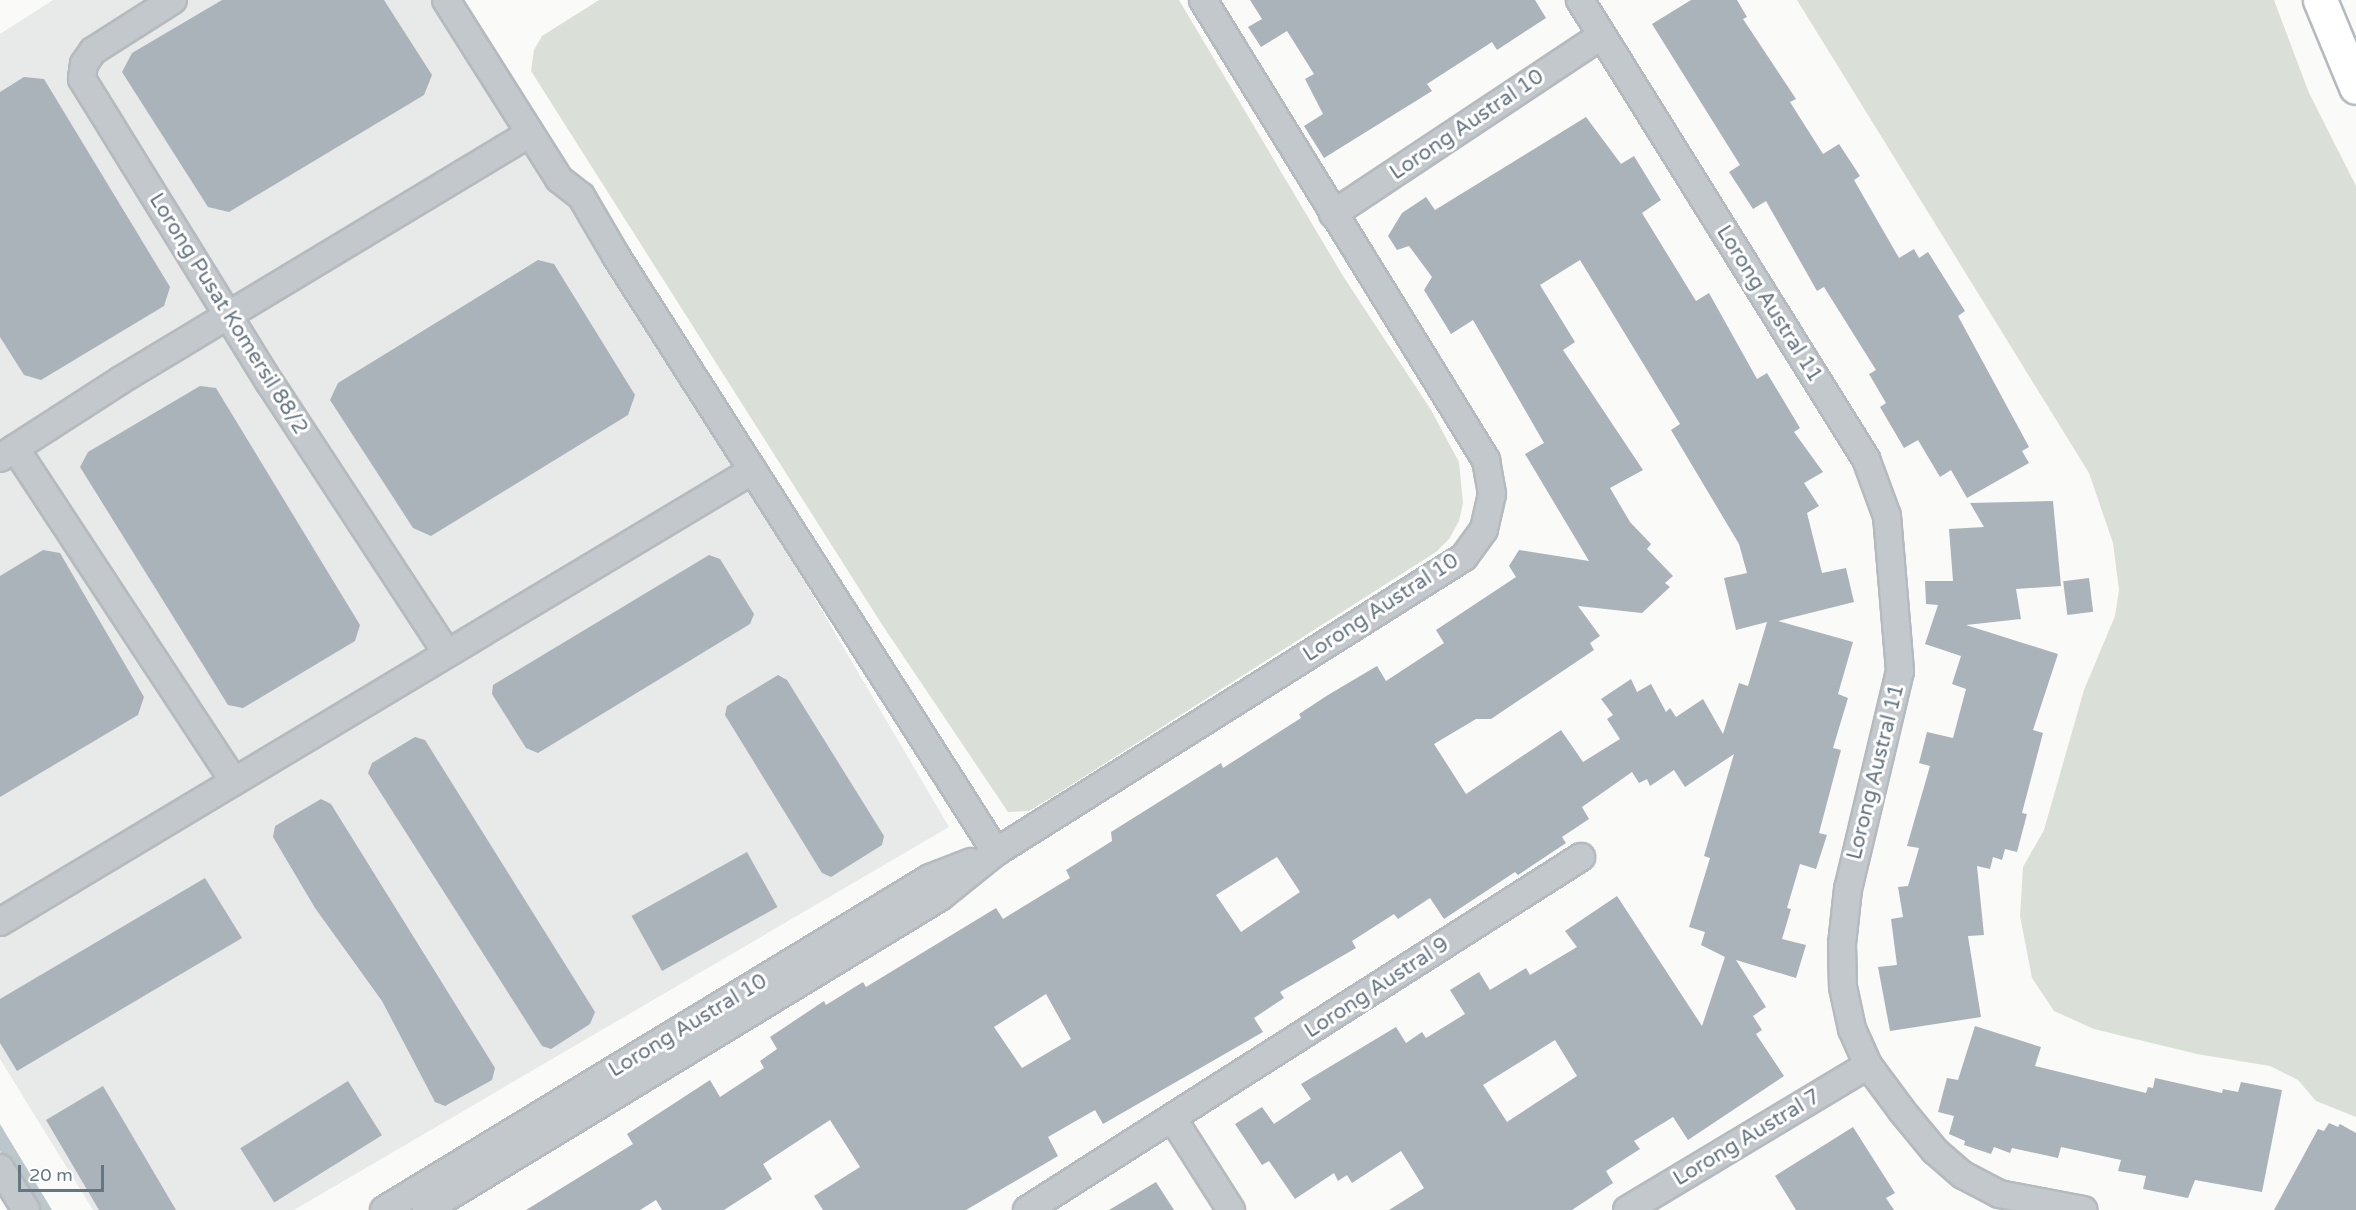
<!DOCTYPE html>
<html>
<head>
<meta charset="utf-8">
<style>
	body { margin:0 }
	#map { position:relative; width:2356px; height:1210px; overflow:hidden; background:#fafaf8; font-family:"Varela Round",sans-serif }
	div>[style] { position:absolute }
	.built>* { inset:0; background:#e8e9e9 }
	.green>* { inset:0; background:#dadfd7 }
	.water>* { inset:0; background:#bbc7cb }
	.building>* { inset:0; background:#aab3b9; transform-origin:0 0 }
	.roads { filter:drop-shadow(2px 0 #b5babe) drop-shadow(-2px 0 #b5babe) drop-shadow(0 2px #b5babe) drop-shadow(0 -2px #b5babe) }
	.street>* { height:26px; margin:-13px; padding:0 13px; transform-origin:13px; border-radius:13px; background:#c3c8cc }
	.primary>* { height:33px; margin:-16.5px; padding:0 16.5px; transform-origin:16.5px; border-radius:16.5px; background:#fff }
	span { translate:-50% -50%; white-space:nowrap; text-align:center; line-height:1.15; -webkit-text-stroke:6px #fff; paint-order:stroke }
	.street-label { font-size:21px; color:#657683 }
	.scale { position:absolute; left:18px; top:1165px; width:86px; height:27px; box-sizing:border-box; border:3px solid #657683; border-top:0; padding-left:8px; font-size:18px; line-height:21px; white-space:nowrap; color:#657683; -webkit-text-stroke:4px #fff; paint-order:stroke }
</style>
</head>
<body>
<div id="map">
	<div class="built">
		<div style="clip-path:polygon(53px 0,463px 0,949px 827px,294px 1210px,93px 1210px,0 1059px,0 34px)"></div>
	</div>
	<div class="green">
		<div style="clip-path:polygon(599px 0,1179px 0,1343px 276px,1431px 410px,1459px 462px,1463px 503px,1459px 521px,1449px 539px,1436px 552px,1057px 794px,1029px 811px,1008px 812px,881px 623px,531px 71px,534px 50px,542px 36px)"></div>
		<div style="clip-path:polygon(1797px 0,2274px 0,2309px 93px,2356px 186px,2356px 1117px,2316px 1101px,2298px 1080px,2270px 1066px,2197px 1054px,2094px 1029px,2054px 1011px,2032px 978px,2020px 916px,2023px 867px,2044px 830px,2084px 690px,2115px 616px,2119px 590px,2113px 543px,2089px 473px)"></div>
	</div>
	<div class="water">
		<div style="clip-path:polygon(0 1124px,52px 1210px,36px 1210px,0 1151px)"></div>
	</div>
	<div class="building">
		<div style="clip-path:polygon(222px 0,384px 0,432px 75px,424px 95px,229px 212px,208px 207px,122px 72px,132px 53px)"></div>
		<div style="clip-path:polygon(1250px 0,1535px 0,1546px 18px,1497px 50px,1492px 42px,1427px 84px,1432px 91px,1324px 158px,1304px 126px,1323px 114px,1305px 79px,1314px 74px,1287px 31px,1261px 47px,1248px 27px,1262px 19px)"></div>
		<div style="clip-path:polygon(1691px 0,1737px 0,1747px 17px,1743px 19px,1796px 99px,1790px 102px,1823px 154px,1839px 144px,1860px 176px,1854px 180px,1899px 258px,1914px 249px,1919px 258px,1928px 252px,1965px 311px,1958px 316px,2029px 447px,2022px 451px,2029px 463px,1967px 498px,1951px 470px,1940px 477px,1918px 440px,1904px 448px,1880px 407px,1886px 403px,1869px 374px,1876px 370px,1824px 287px,1817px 291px,1766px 201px,1753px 209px,1729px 172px,1740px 165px,1652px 24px)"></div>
		<div style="clip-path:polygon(24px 77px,44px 79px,170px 287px,164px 306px,41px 380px,24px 375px,0 337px,0 92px)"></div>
		<div style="clip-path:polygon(evenodd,1586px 117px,1621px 164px,1634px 156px,1661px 200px,1642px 213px,1696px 301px,1709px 293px,1757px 379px,1767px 373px,1800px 428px,1794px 432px,1823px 472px,1804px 483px,1819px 506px,1807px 513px,1822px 573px,1846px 568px,1854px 602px,1778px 621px,1853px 642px,1838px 694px,1848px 698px,1833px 748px,1841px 750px,1819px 833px,1827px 835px,1816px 869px,1800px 864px,1787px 908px,1791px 909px,1782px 939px,1806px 945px,1796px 978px,1736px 960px,1766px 1007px,1753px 1016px,1762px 1030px,1756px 1034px,1784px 1076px,1688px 1140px,1673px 1117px,1634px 1141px,1640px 1149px,1606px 1171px,1613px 1183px,1572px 1210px,1389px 1210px,1424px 1188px,1401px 1151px,1352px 1183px,1347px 1175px,1338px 1181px,1334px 1173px,1295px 1199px,1269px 1161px,1262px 1165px,1235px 1124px,1262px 1107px,1274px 1124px,1311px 1099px,1301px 1084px,1396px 1027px,1406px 1043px,1422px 1032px,1426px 1038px,1465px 1014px,1450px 990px,1479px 972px,1490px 990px,1526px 968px,1530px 975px,1577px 947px,1565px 931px,1617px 896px,1702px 1026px,1725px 957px,1701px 945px,1705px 932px,1689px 927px,1710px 858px,1704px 856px,1734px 754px,1685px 787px,1674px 770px,1650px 786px,1647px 779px,1639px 783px,1632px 772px,1582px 807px,1589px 819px,1562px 837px,1566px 843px,1518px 875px,1515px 872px,1444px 919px,1430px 898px,1398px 919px,1394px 914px,1352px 941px,1356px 948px,1280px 992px,1284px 998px,1254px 1018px,1263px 1032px,1103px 1124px,1095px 1110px,1048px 1137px,1058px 1156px,966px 1210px,823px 1210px,814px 1196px,860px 1167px,830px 1120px,763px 1164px,772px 1179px,724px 1210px,662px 1210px,656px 1200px,640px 1210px,526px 1210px,633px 1144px,627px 1134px,710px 1080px,720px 1097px,764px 1068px,760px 1061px,777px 1049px,770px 1037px,824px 1001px,826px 1005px,863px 982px,866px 987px,996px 908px,1003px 919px,1070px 878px,1066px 870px,1112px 841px,1111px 832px,1221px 763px,1223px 768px,1301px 718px,1299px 714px,1328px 695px,1377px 666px,1386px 681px,1444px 643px,1436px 630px,1516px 577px,1509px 566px,1519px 550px,1589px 561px,1525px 454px,1544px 443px,1473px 320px,1451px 334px,1424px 290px,1432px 277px,1409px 246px,1397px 250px,1388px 236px,1402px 213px,1426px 197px,1435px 210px,1586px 117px,1580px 260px,1680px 424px,1671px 430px,1739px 544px,1747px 573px,1724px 578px,1736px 630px,1767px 622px,1748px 686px,1739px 683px,1723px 734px,1703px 699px,1676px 717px,1670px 708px,1666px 712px,1651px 684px,1637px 692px,1631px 679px,1601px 699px,1613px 715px,1607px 719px,1620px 739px,1583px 762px,1561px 730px,1466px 794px,1434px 744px,1476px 719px,1491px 719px,1594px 650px,1590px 643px,1600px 636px,1578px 606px,1642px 613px,1670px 587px,1665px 583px,1673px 576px,1647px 549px,1651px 544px,1630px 522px,1610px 488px,1643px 470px,1563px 350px,1575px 342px,1540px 285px,1580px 260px,1586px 117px,1277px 857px,1300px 892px,1241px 932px,1216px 895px,1277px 857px,1586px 117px,1046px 994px,1071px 1039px,1022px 1068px,994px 1027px,1046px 994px,1586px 117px,1555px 1040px,1577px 1076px,1507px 1122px,1483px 1085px,1555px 1040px)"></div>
		<div style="clip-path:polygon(538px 260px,554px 264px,635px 395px,628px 415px,431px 536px,413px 528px,330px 400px,338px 383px)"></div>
		<div style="clip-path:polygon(200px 386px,216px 388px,360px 625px,355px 641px,243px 708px,228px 705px,80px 467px,88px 452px)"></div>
		<div style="clip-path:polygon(2053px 501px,2061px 586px,2016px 589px,2021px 619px,1966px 625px,2058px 654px,2033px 730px,2043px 733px,2022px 813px,2027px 814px,2017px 852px,2005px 849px,2002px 860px,1993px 857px,1990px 869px,1977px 866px,1984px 935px,1968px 936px,1981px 1017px,1890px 1031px,1878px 967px,1897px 965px,1891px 919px,1903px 917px,1898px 887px,1908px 886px,1919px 848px,1907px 846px,1930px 766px,1919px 763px,1927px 732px,1953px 738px,1966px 689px,1952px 684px,1961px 656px,1925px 644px,1938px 605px,1926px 604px,1925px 581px,1953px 581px,1949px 529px,1984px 527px,1970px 503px)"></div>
		<div style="clip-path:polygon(43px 550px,60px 553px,144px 697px,138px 715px,0 797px,0 576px)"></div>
		<div style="clip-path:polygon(709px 555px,720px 559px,754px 614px,750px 624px,538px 753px,526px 748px,492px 694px,493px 685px)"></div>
		<div style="left:2089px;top:578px;width:34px;height:26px;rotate:83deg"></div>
		<div style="clip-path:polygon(778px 675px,787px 680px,884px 836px,882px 845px,831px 877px,822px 873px,725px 715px,727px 706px)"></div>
		<div style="clip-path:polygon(415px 737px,425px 740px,595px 1012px,590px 1024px,551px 1049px,542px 1046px,368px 773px,372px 763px)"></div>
		<div style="clip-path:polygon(321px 799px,331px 804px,495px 1068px,492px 1080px,445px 1106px,435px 1102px,382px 1001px,315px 908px,273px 837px,275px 826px)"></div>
		<div style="left:747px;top:852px;width:63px;height:132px;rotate:61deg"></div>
		<div style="clip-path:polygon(205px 878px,242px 938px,17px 1071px,0 1043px,0 999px)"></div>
		<div style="clip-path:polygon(1975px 1026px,2041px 1047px,2035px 1066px,2146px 1093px,2148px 1087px,2153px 1088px,2155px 1078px,2222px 1093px,2223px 1089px,2238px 1092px,2241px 1082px,2282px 1090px,2262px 1192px,2195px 1180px,2188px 1198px,2143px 1189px,2146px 1176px,2118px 1171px,2121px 1160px,2061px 1147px,2058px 1158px,2012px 1148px,2010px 1153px,1994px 1147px,1991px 1154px,1964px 1145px,1965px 1141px,1949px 1134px,1954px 1116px,1938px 1112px,1947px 1078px,1958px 1080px)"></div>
		<div style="left:348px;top:1081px;width:64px;height:127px;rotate:58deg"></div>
		<div style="clip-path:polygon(103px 1086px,176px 1210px,99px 1210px,46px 1120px)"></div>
		<div style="clip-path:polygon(2329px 1123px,2338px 1127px,2340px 1124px,2356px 1133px,2356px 1210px,2274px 1210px,2318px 1129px,2324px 1131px)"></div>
		<div style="clip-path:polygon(1853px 1127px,1895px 1193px,1886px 1198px,1894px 1210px,1796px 1210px,1775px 1176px)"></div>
		<div style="clip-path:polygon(1156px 1182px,1174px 1210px,1109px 1210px)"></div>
	</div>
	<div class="roads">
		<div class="street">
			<div style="left:173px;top:0;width:95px;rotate:147.5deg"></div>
			<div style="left:93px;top:51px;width:16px;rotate:125deg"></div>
			<div style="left:84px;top:64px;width:15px;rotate:98deg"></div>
			<div style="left:82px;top:79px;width:357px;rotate:58.3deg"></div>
			<div style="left:270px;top:383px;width:321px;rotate:56.8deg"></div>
			<div style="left:446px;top:0;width:212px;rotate:57.7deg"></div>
			<div style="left:559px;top:179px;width:28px;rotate:38deg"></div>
			<div style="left:581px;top:196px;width:69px;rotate:59.7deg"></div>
			<div style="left:616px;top:256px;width:707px;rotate:57.48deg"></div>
			<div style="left:1580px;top:0;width:541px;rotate:58.07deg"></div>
			<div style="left:1866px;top:459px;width:61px;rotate:69.8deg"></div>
			<div style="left:1887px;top:516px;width:156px;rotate:85.2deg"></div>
			<div style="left:1900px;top:671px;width:224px;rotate:103.4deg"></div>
			<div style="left:1848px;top:889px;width:55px;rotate:96.2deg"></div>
			<div style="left:1842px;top:944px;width:43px;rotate:88.7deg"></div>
			<div style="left:1843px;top:987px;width:43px;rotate:77.9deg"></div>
			<div style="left:1852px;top:1029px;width:39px;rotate:66deg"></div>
			<div style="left:1868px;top:1065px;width:57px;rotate:53.5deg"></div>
			<div style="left:1902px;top:1111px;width:52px;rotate:50.5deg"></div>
			<div style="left:1935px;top:1151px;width:37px;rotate:41deg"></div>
			<div style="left:1963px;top:1175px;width:41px;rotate:27.8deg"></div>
			<div style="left:1999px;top:1194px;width:86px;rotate:10.7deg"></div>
			<div style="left:1333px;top:214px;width:322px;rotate:-33.6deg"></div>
			<div style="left:15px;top:448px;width:399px;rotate:56.7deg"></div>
			<div style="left:0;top:458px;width:144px;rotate:-32.8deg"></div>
			<div style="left:121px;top:380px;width:476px;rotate:-31.1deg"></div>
			<div style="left:0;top:922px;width:878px;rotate:-30.97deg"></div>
			<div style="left:1173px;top:1119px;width:108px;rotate:57.5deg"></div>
			<div style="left:0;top:1168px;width:49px;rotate:58.2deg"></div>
			<div style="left:384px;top:1210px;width:639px;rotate:-31.3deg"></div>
			<div style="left:930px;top:878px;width:44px;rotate:-21.3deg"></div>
			<div style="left:426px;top:1210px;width:602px;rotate:-31.34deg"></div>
			<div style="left:940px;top:897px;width:72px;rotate:-38.8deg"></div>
			<div style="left:996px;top:852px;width:553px;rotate:-32.22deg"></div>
			<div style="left:1464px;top:557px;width:34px;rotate:-54deg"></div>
			<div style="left:1484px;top:529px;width:36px;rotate:-77deg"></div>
			<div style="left:1492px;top:494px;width:35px;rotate:-100deg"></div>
			<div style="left:1486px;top:460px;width:540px;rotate:-121.6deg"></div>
			<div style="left:1027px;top:1210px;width:657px;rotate:-32.5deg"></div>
			<div style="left:1627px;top:1210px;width:281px;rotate:-31deg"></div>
		</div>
		<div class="primary">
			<div style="left:2320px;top:0;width:94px;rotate:67.5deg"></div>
		</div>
	</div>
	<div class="street-label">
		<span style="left:1467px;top:125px;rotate:-34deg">Lorong Austral 10</span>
		<span style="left:1769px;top:304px;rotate:58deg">Lorong Austral 11</span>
		<span style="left:228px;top:314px;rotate:58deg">Lorong Pusat Komersil 88/2</span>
		<span style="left:1381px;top:608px;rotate:-33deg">Lorong Austral 10</span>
		<span style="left:1876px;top:772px;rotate:-76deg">Lorong Austral 11</span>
		<span style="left:1377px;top:988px;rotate:-33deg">Lorong Austral 9</span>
		<span style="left:688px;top:1026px;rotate:-31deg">Lorong Austral 10</span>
		<span style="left:1747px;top:1138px;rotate:-31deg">Lorong Austral 7</span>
	</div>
	<div class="scale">20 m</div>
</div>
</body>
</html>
